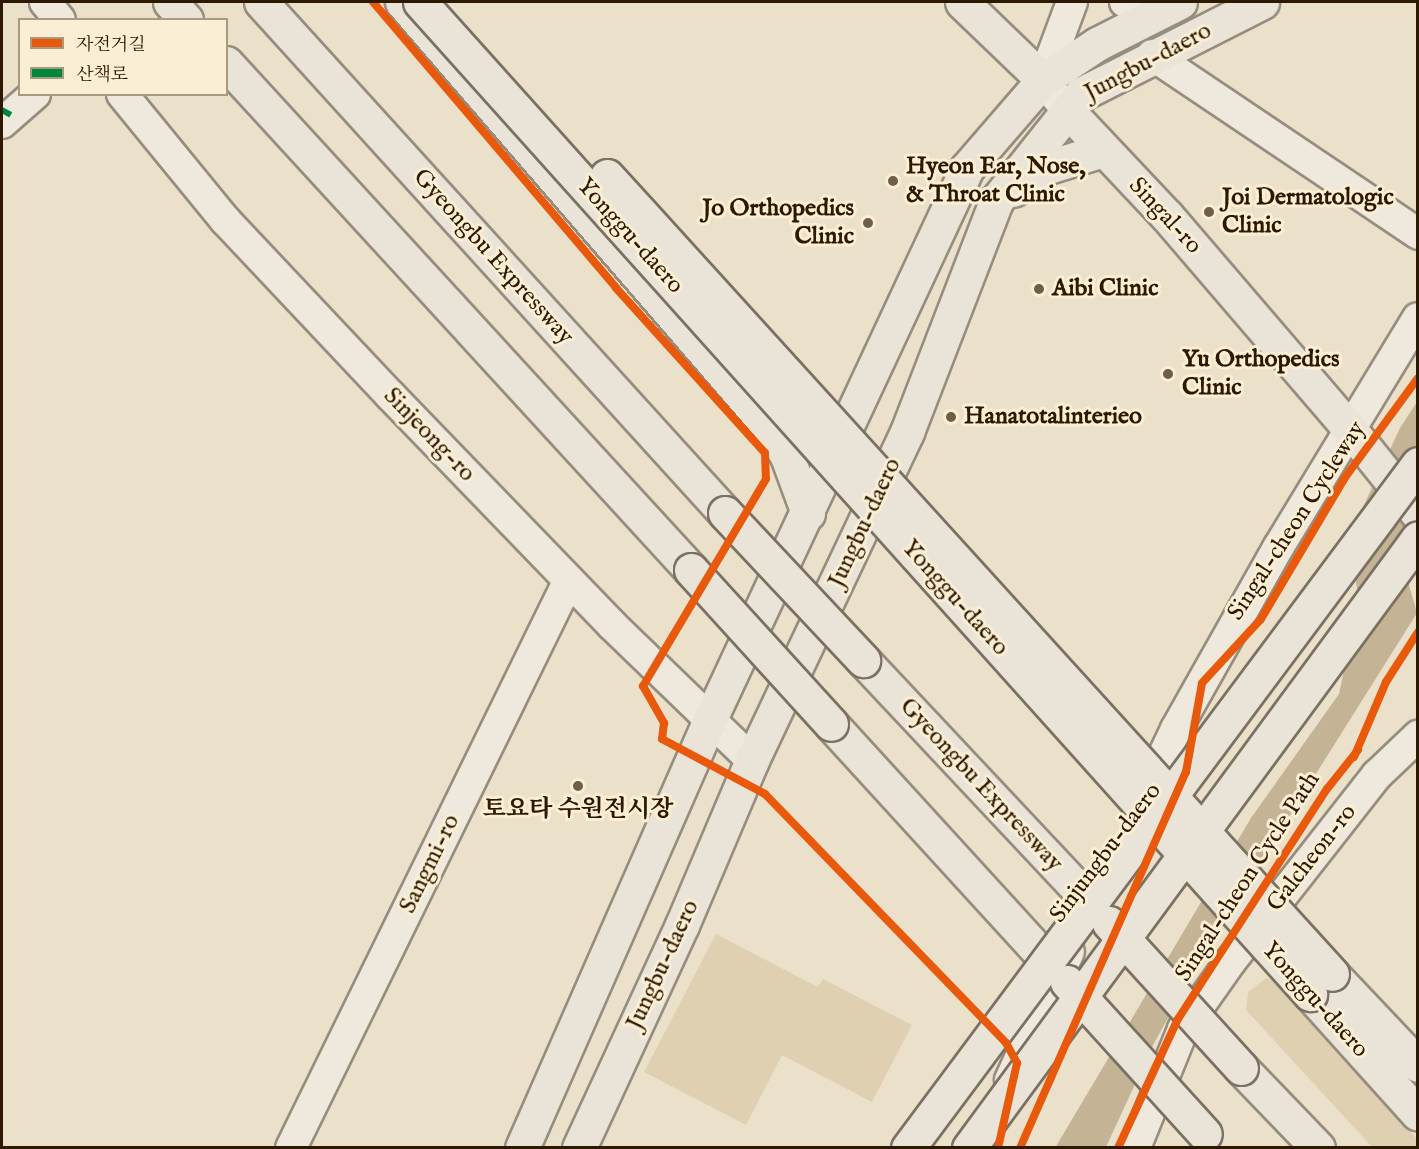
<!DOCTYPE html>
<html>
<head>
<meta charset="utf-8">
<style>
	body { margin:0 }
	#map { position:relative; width:1419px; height:1149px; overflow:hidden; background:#ebe0ca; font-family:"IM FELL English","Noto Serif KR",serif }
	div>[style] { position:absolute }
	.green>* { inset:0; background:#dfd0b1 }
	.water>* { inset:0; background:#c4b394 }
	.roads { filter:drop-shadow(2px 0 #968d7e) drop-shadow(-2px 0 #968d7e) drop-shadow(0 2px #968d7e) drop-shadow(0 -2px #968d7e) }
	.minor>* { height:30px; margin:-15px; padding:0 15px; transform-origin:15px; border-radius:15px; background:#eee8dd }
	.major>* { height:33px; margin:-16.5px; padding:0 16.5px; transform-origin:16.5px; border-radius:16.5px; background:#eae4d8 }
	.highway>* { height:33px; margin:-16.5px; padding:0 16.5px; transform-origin:16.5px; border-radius:16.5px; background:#eae4d8 }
	.bridges { filter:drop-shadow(2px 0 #7a7163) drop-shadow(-2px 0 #7a7163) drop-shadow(0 2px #7a7163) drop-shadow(0 -2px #7a7163) }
	.major-bridge>* { height:33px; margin:-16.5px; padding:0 16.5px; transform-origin:16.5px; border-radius:16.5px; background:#eae4d8 }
	.highway-bridge>* { height:33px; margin:-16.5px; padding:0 16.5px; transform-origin:16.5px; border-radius:16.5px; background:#eae4d8 }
	.quiet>* { height:6px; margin-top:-3px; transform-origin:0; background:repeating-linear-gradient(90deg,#00873e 0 12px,transparent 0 18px) }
	.cycleway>* { height:8px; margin:-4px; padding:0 4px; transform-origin:4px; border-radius:4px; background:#e8590c }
	.dots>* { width:16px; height:16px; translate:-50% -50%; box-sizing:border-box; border:3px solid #faeed4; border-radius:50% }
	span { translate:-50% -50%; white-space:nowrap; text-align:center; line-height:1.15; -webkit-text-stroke:6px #faeed4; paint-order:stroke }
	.street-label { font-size:24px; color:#2d1900 }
	.poi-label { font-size:24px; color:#2d1900; font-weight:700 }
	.left { translate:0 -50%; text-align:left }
	.right { translate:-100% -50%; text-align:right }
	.frame { position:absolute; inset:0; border:3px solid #2d1900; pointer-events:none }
	.legend { position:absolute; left:18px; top:18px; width:210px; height:78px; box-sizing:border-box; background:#faeed4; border:2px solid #a8997f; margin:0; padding:8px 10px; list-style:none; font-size:18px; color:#2d1900 }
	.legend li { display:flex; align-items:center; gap:12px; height:30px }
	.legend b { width:30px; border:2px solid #a8997f }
</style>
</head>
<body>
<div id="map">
	<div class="green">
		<div style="clip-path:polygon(716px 934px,818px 987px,823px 979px,912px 1025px,872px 1102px,782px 1055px,746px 1125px,644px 1072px)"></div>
		<div style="clip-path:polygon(1266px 978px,1278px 981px,1417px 1139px,1417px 1147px,1372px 1147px,1246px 1010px,1248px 992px)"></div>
	</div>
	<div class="water">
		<div style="clip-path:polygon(1417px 402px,1417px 526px,1400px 553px,1417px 613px,1209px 944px,1153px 1045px,1106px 1147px,1055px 1148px,1251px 818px,1339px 694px,1359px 599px,1348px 539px,1400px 428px)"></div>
	</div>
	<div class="roads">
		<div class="minor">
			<div style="left:45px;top:2px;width:23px;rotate:50deg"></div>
			<div style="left:1125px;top:2px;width:31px;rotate:7deg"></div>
			<div style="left:1156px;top:6px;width:21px;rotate:-11deg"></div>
			<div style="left:1152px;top:55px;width:321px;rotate:33.9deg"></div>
			<div style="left:122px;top:94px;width:163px;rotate:50.7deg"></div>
			<div style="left:225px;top:220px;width:242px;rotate:46.7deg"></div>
			<div style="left:391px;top:396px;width:318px;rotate:46deg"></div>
			<div style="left:612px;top:625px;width:194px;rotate:44deg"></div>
			<div style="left:1067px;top:110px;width:38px;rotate:-129deg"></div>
			<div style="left:1043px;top:80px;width:83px;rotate:-69.6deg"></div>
			<div style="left:2px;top:123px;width:44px;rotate:-41.3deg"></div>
			<div style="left:1143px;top:798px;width:76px;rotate:-64.4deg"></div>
			<div style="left:1176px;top:729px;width:208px;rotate:-60.6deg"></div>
			<div style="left:1278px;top:548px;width:269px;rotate:-58.7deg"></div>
			<div style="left:1010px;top:1080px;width:141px;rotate:-65.3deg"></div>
			<div style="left:291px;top:1148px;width:632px;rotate:-63.92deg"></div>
			<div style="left:1135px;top:1148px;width:128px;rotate:-68deg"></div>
			<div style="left:1183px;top:1029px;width:83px;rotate:-54.8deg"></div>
			<div style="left:1231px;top:961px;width:236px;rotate:-51.9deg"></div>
			<div style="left:1377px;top:775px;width:57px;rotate:-43.6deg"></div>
		</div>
		<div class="major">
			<div style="left:402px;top:2px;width:562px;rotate:49.19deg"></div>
			<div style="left:769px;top:427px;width:34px;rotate:58deg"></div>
			<div style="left:787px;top:456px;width:61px;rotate:69.8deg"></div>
			<div style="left:962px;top:2px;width:112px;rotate:43.9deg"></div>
			<div style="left:1067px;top:110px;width:146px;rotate:46.7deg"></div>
			<div style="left:1167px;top:216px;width:278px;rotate:49.4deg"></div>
			<div style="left:1348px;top:427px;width:112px;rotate:51.2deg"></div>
			<div style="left:1013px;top:190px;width:39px;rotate:-35deg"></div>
			<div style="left:1045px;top:168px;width:61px;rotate:-17.2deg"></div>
			<div style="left:1332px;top:974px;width:125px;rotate:46.6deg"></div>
			<div style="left:1310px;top:994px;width:161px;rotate:48deg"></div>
			<div style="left:522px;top:1148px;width:468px;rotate:-66.3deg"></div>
			<div style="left:710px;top:719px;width:608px;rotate:-64.99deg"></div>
			<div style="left:967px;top:168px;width:116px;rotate:-49.2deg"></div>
			<div style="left:1043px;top:80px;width:65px;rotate:-33.7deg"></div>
			<div style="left:1097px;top:44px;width:93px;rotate:-26.8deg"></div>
			<div style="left:579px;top:1148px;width:246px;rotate:-65.2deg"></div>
			<div style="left:682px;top:925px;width:179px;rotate:-67deg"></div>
			<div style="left:752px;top:760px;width:363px;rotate:-64.7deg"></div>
			<div style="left:907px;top:432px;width:248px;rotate:-68.9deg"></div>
			<div style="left:996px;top:201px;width:137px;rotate:-51.5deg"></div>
			<div style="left:1081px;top:94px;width:203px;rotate:-26.9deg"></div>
		</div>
		<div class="highway">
			<div style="left:170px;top:2px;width:24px;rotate:48deg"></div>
			<div style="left:261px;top:2px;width:690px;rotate:47.76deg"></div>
			<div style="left:226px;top:63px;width:688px;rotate:47.47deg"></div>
			<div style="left:863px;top:660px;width:324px;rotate:46.8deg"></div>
			<div style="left:831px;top:724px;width:326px;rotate:47.6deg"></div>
			<div style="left:1241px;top:1068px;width:111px;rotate:46.1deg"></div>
		</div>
	</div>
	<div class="bridges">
		<div class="major-bridge">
			<div style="left:420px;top:2px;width:1333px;rotate:48.1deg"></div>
			<div style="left:607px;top:176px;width:1078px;rotate:47.74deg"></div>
		</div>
		<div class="highway-bridge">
			<div style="left:725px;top:513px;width:202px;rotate:46.8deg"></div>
			<div style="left:691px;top:570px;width:208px;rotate:47.7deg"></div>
			<div style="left:1109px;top:923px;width:196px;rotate:47.7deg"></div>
			<div style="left:1067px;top:982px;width:205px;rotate:47.8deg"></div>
			<div style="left:908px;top:1148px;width:853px;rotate:-53.29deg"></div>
			<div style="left:969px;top:1148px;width:757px;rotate:-53.64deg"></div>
		</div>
	</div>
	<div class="quiet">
		<div style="left:2px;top:110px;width:10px;rotate:29deg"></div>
	</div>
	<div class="cycleway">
		<div style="left:373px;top:2px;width:375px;rotate:49.6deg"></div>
		<div style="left:616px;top:288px;width:222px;rotate:47.9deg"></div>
		<div style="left:765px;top:453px;width:26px;rotate:88deg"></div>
		<div style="left:766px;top:479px;width:241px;rotate:120.7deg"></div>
		<div style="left:643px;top:686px;width:43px;rotate:60.4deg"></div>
		<div style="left:664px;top:723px;width:16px;rotate:97deg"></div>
		<div style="left:662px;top:739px;width:117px;rotate:28.1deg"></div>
		<div style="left:765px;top:794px;width:347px;rotate:45.9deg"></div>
		<div style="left:1006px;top:1043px;width:23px;rotate:61deg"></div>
		<div style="left:1017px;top:1063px;width:87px;rotate:102.6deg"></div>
		<div style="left:1354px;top:757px;width:82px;rotate:-66.9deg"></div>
		<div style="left:1386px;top:682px;width:59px;rotate:-57.4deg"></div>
		<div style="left:1020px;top:1148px;width:411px;rotate:-66.2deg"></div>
		<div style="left:1186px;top:772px;width:90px;rotate:-79.8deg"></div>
		<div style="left:1202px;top:683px;width:87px;rotate:-47.3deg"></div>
		<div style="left:1261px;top:619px;width:163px;rotate:-59.3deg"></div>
		<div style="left:1344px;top:479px;width:125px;rotate:-53.8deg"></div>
		<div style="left:1118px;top:1148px;width:142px;rotate:-65.1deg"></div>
		<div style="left:1178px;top:1019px;width:274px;rotate:-57.1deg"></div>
		<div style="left:1327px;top:789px;width:50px;rotate:-51.5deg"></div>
	</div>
	<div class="dots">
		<div style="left:893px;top:181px;background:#705f47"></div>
		<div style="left:1209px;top:212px;background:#705f47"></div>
		<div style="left:868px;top:223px;background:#705f47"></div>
		<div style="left:1039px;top:289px;background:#705f47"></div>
		<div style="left:1168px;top:374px;background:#705f47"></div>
		<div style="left:951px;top:417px;background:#705f47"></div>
		<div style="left:578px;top:786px;background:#705f47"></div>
	</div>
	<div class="street-label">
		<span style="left:1148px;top:62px;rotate:-28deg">Jungbu-daero</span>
		<span style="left:1165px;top:216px;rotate:47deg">Singal-ro</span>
		<span style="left:630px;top:236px;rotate:48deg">Yonggu-daero</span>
		<span style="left:493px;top:257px;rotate:48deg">Gyeongbu Expressway</span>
		<span style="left:429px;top:435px;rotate:46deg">Sinjeong-ro</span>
		<span style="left:1297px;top:521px;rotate:-57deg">Singal-cheon Cycleway</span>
		<span style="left:865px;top:523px;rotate:-65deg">Jungbu-daero</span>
		<span style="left:955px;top:598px;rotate:48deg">Yonggu-daero</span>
		<span style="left:981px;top:785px;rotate:47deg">Gyeongbu Expressway</span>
		<span style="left:1106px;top:853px;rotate:-53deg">Sinjungbu-daero</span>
		<span style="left:1312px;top:858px;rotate:-52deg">Galcheon-ro</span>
		<span style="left:430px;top:864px;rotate:-64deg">Sangmi-ro</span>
		<span style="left:1248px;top:877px;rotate:-57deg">Singal-cheon Cycle Path</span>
		<span style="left:663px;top:965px;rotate:-65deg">Jungbu-daero</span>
		<span style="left:1315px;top:1000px;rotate:48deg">Yonggu-daero</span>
	</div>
	<div class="poi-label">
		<span class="left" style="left:906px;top:181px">Hyeon Ear, Nose,<br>&amp; Throat Clinic</span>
		<span class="left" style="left:1222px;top:212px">Joi Dermatologic<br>Clinic</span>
		<span class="right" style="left:854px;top:223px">Jo Orthopedics<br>Clinic</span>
		<span class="left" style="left:1052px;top:289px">Aibi Clinic</span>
		<span class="left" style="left:1182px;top:374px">Yu Orthopedics<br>Clinic</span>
		<span class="left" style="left:964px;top:417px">Hanatotalinterieo</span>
		<span style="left:578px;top:810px">토요타 수원전시장</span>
	</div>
	<div class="frame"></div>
	<ul class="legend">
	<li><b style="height:8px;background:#e8590c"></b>자전거길</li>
	<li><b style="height:8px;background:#00873e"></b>산책로</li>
	</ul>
</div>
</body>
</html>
